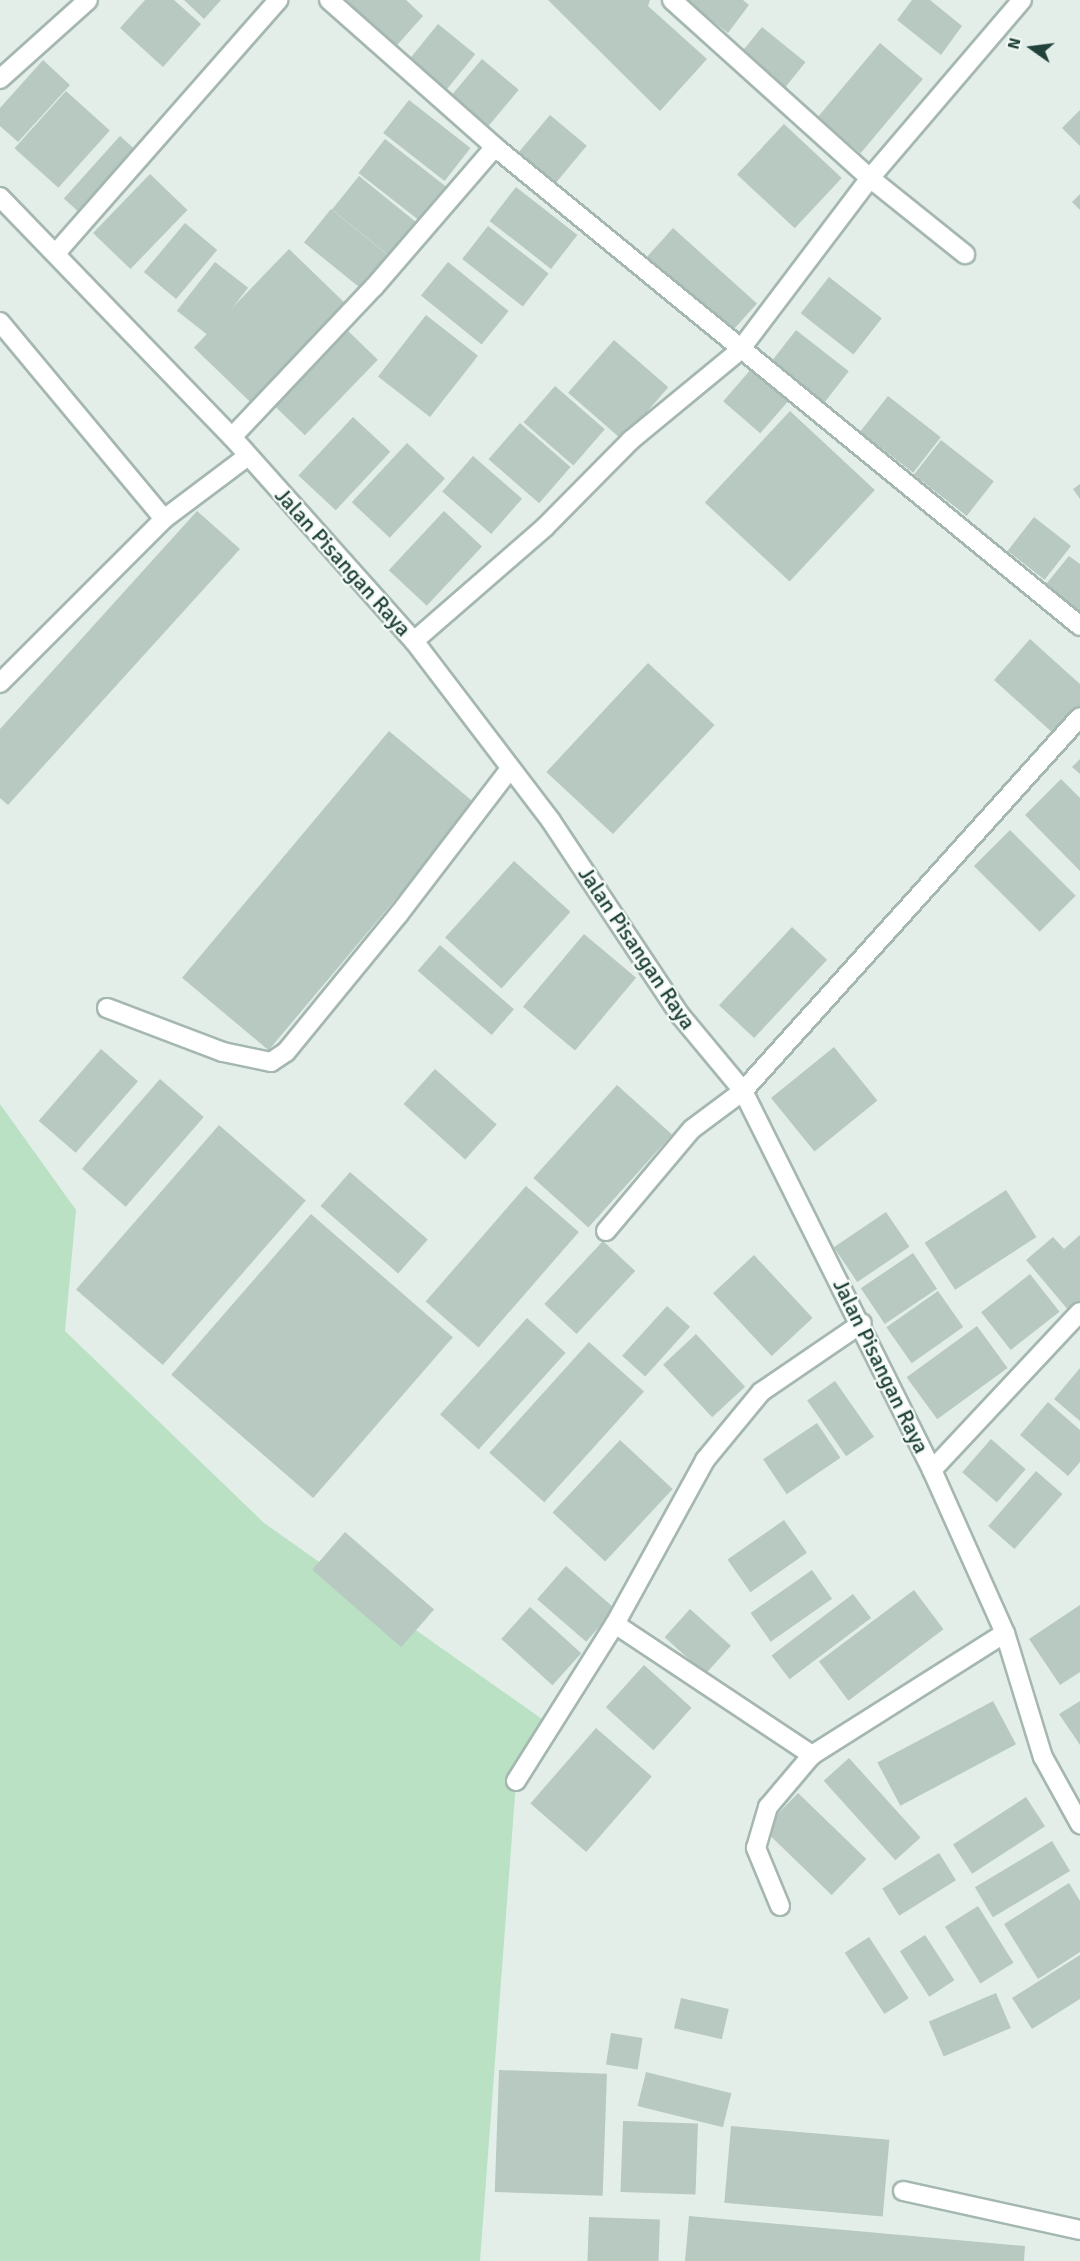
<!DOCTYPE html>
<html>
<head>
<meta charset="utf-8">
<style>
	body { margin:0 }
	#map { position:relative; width:1080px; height:2261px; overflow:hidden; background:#e3eee9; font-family:Signika,sans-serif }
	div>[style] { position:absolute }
	.green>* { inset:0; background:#bae1c4 }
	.building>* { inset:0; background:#b8c9c2; transform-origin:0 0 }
	.roads { filter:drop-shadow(2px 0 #a5b7b1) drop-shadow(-2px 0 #a5b7b1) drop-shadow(0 2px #a5b7b1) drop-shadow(0 -2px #a5b7b1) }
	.minor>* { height:18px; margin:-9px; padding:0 9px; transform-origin:9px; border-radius:9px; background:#fff }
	span { translate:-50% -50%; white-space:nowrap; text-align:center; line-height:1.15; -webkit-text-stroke:4.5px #f4faf7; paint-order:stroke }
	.street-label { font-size:22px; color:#204239 }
	.north { position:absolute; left:1002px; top:18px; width:60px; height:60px; -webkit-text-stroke:4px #f4faf7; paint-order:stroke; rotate:284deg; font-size:16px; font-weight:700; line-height:24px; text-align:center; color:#204239 }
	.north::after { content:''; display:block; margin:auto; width:21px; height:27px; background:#204239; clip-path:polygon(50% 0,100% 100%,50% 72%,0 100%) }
</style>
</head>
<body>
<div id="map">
	<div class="green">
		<div style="clip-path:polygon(0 1104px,76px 1210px,65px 1331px,264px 1523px,552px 1726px,516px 1782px,480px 2261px,0 2261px)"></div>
	</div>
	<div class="building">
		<div style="clip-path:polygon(145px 0,174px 0,201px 24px,163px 67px,120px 28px)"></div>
		<div style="clip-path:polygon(184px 0,221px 0,204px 19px)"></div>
		<div style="clip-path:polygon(332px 0,406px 0,423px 16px,391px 52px)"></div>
		<div style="clip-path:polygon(548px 0,650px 0,648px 6px,707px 59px,660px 111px)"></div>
		<div style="clip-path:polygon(686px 0,743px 0,749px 5px,728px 33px)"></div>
		<div style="clip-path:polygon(912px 0,930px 0,962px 26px,941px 55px,897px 20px)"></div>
		<div style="left:438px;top:24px;width:48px;height:50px;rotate:39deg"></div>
		<div style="left:762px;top:27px;width:56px;height:36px;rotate:39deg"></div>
		<div style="left:880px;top:43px;width:56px;height:97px;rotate:40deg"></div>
		<div style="left:482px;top:59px;width:48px;height:50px;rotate:40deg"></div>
		<div style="clip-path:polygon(43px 60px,70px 85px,18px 142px,0 126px,0 108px)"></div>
		<div style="left:66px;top:91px;width:59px;height:77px;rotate:42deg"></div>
		<div style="left:409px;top:100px;width:78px;height:42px;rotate:38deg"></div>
		<div style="clip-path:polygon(1080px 110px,1080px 146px,1062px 128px)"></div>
		<div style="left:550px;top:115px;width:48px;height:51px;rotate:40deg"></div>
		<div style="left:784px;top:124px;width:79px;height:69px;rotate:43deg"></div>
		<div style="left:120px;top:136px;width:24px;height:84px;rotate:42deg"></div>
		<div style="left:385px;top:139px;width:78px;height:43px;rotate:38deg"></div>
		<div style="left:150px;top:174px;width:52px;height:82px;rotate:44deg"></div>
		<div style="left:359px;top:176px;width:78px;height:43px;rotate:39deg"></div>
		<div style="left:516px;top:187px;width:78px;height:43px;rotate:38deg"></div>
		<div style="clip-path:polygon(1080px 194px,1080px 210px,1072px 202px)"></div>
		<div style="left:331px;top:209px;width:78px;height:43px;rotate:39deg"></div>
		<div style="left:185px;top:223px;width:42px;height:64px;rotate:40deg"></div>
		<div style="left:488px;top:226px;width:77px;height:42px;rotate:38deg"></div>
		<div style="left:673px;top:228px;width:113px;height:41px;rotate:42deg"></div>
		<div style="left:289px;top:249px;width:86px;height:137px;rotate:44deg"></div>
		<div style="left:215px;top:262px;width:42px;height:62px;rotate:38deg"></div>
		<div style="left:448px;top:262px;width:78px;height:43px;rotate:39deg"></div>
		<div style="left:829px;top:277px;width:67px;height:46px;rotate:38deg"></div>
		<div style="left:426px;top:315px;width:66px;height:78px;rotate:38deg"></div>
		<div style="left:344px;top:327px;width:47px;height:105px;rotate:44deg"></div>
		<div style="left:796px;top:330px;width:67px;height:44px;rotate:38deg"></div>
		<div style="left:614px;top:340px;width:72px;height:70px;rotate:41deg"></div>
		<div style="left:752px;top:368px;width:49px;height:44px;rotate:41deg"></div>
		<div style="left:555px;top:386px;width:66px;height:48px;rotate:41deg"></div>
		<div style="left:888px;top:396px;width:67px;height:45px;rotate:38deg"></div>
		<div style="left:790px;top:411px;width:116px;height:125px;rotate:43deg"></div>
		<div style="left:353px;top:417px;width:51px;height:80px;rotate:43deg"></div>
		<div style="left:520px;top:423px;width:67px;height:48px;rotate:41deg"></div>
		<div style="left:941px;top:440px;width:67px;height:44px;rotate:38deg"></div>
		<div style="left:407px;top:443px;width:52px;height:81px;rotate:43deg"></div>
		<div style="left:473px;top:456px;width:65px;height:47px;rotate:41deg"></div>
		<div style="clip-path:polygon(1080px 484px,1080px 499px,1073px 489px)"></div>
		<div style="clip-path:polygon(197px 511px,240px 549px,8px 805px,0 798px,0 729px)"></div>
		<div style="left:444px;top:511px;width:52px;height:81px;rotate:43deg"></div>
		<div style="left:1034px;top:517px;width:47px;height:43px;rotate:38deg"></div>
		<div style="clip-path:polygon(1069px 556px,1080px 564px,1080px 618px,1042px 589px)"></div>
		<div style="clip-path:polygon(1030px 639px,1080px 684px,1080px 706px,1055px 735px,994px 680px)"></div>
		<div style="left:648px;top:663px;width:91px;height:149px;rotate:43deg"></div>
		<div style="left:389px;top:731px;width:113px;height:322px;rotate:40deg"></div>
		<div style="clip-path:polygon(1080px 759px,1080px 774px,1072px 767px)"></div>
		<div style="clip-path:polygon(1061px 779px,1080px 798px,1080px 871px,1025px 815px)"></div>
		<div style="left:1010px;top:830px;width:93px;height:51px;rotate:45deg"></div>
		<div style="left:514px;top:861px;width:76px;height:103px;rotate:42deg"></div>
		<div style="left:792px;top:927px;width:48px;height:107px;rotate:43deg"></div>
		<div style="left:584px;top:934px;width:68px;height:95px;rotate:40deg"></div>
		<div style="left:440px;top:945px;width:98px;height:34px;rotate:41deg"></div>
		<div style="left:834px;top:1047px;width:69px;height:81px;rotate:51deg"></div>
		<div style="left:101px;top:1049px;width:49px;height:95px;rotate:41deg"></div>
		<div style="left:435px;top:1069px;width:83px;height:47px;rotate:42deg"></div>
		<div style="left:160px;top:1079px;width:58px;height:119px;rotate:41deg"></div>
		<div style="left:617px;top:1085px;width:74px;height:125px;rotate:42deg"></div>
		<div style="left:219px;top:1125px;width:115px;height:218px;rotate:41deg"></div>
		<div style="left:350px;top:1172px;width:103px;height:45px;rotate:41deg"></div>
		<div style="left:526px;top:1186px;width:70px;height:153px;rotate:41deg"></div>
		<div style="left:1006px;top:1190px;width:56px;height:97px;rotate:57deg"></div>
		<div style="left:886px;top:1212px;width:42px;height:63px;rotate:56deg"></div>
		<div style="left:311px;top:1214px;width:188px;height:213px;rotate:41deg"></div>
		<div style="clip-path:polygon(1080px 1235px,1080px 1302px,1069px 1311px,1026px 1260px,1053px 1237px,1064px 1249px)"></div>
		<div style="left:603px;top:1241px;width:44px;height:86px;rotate:43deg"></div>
		<div style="left:913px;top:1253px;width:43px;height:63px;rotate:56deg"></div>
		<div style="left:754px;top:1255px;width:86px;height:56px;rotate:47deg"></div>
		<div style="left:1030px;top:1274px;width:48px;height:62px;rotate:52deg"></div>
		<div style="left:938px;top:1291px;width:44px;height:63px;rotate:55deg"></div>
		<div style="left:667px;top:1306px;width:31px;height:67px;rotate:42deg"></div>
		<div style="left:527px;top:1318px;width:52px;height:130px;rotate:42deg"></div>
		<div style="left:977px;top:1326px;width:52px;height:87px;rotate:54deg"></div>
		<div style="left:696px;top:1334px;width:72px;height:45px;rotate:47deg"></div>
		<div style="left:589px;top:1342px;width:74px;height:149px;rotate:42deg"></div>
		<div style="clip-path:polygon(1080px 1368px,1080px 1421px,1054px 1399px)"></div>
		<div style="left:835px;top:1381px;width:68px;height:34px;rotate:55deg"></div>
		<div style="clip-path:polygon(1048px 1402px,1080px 1430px,1080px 1462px,1068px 1476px,1020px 1435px)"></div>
		<div style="left:817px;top:1423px;width:42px;height:65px;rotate:56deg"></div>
		<div style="left:991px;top:1439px;width:46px;height:44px;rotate:41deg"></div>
		<div style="left:620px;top:1440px;width:72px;height:99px;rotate:43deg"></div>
		<div style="left:1036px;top:1471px;width:35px;height:73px;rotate:41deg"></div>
		<div style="left:784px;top:1520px;width:40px;height:69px;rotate:55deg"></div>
		<div style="left:345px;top:1532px;width:118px;height:50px;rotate:41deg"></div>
		<div style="left:566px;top:1566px;width:65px;height:44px;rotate:41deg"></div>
		<div style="left:812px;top:1570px;width:35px;height:75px;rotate:55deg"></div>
		<div style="left:914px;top:1590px;width:49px;height:119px;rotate:53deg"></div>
		<div style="left:853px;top:1594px;width:30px;height:102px;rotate:53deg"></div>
		<div style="clip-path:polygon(1080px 1605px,1080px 1672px,1060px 1685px,1029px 1639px)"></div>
		<div style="left:530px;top:1607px;width:69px;height:43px;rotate:42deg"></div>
		<div style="left:690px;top:1609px;width:55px;height:38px;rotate:42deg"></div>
		<div style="left:644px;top:1665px;width:64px;height:57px;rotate:42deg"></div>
		<div style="left:993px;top:1701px;width:49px;height:131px;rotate:62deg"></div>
		<div style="clip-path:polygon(1080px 1701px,1080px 1745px,1059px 1714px)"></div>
		<div style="left:596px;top:1728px;width:74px;height:100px;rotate:41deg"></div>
		<div style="left:849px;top:1758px;width:107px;height:34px;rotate:48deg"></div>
		<div style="left:798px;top:1793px;width:95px;height:50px;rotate:44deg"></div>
		<div style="left:1026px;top:1797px;width:35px;height:87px;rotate:57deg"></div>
		<div style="left:1052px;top:1841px;width:35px;height:90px;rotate:59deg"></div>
		<div style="left:939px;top:1853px;width:32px;height:67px;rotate:58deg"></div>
		<div style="clip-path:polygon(1069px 1883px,1080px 1901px,1080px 1952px,1038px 1979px,1004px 1924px)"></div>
		<div style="left:978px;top:1906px;width:67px;height:39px;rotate:58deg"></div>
		<div style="left:925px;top:1935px;width:54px;height:30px;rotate:57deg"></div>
		<div style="left:869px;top:1937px;width:73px;height:29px;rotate:57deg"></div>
		<div style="clip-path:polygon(1080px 1955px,1080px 1999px,1032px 2029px,1012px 1998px)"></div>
		<div style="left:996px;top:1993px;width:38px;height:73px;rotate:67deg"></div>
		<div style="left:681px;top:1998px;width:49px;height:31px;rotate:13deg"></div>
		<div style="left:611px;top:2033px;width:32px;height:32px;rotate:9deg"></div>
		<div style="left:499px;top:2070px;width:108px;height:122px;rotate:2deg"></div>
		<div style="left:646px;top:2072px;width:88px;height:35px;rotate:14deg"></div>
		<div style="left:623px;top:2121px;width:75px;height:71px;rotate:2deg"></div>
		<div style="left:731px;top:2126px;width:159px;height:77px;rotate:5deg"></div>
		<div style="clip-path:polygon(689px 2216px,1025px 2246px,1024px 2261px,685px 2261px)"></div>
		<div style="left:589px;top:2217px;width:71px;height:44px;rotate:2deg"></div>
	</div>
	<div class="roads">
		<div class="minor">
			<div style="left:329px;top:0;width:222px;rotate:41.5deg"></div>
			<div style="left:495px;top:147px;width:756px;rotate:39.31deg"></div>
			<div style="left:672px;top:0;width:266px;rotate:42deg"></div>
			<div style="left:870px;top:178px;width:122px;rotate:38.7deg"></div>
			<div style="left:0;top:79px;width:118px;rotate:-41.9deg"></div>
			<div style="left:0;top:197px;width:334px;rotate:46deg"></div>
			<div style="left:232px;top:437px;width:273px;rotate:48.3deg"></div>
			<div style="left:414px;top:641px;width:226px;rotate:52.7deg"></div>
			<div style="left:551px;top:821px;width:233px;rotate:56.4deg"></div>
			<div style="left:680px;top:1015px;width:99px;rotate:50.3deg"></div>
			<div style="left:743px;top:1091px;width:424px;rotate:63.5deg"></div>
			<div style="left:932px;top:1470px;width:179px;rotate:65.9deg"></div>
			<div style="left:1005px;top:1633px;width:130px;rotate:73deg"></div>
			<div style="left:1043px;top:1757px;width:77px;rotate:61.1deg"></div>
			<div style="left:56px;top:253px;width:337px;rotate:-48.7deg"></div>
			<div style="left:0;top:322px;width:256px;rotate:50.2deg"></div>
			<div style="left:232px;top:437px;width:207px;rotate:-46.6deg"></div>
			<div style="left:374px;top:287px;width:185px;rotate:-49.2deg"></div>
			<div style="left:414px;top:641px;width:174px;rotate:-41deg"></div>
			<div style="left:545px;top:527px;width:122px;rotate:-45.3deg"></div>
			<div style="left:631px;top:440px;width:141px;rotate:-39.5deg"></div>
			<div style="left:740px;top:350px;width:216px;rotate:-52.9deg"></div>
			<div style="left:870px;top:178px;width:234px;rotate:-49.5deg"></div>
			<div style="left:0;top:683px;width:232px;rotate:-45deg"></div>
			<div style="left:164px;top:519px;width:105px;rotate:-36.9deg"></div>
			<div style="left:107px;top:1008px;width:124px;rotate:20.8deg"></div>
			<div style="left:223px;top:1052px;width:49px;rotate:11.8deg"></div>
			<div style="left:271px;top:1062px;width:18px;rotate:-34deg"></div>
			<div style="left:286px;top:1052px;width:178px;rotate:-50.7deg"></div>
			<div style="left:399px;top:914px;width:183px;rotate:-52.6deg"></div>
			<div style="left:606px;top:1231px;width:133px;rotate:-49.9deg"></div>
			<div style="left:692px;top:1129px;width:64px;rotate:-36.7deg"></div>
			<div style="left:743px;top:1091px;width:503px;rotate:-47.98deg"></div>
			<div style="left:932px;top:1470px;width:216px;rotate:-46.9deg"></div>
			<div style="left:615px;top:1624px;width:237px;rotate:33.6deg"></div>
			<div style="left:516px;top:1781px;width:186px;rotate:-57.8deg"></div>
			<div style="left:615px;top:1624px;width:187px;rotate:-61.2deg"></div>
			<div style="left:705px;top:1460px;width:88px;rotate:-50.5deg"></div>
			<div style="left:761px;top:1392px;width:122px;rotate:-34.3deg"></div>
			<div style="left:780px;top:1906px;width:63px;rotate:-112.5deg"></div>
			<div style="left:756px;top:1848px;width:43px;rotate:-73.7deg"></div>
			<div style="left:768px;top:1807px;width:68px;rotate:-49.8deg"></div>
			<div style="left:812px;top:1755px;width:228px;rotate:-32.3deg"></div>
			<div style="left:903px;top:2191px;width:181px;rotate:12.4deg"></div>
		</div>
	</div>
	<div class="street-label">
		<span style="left:343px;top:562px;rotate:48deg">Jalan Pisangan Raya</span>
		<span style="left:637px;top:948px;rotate:56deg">Jalan Pisangan Raya</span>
		<span style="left:881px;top:1366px;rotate:64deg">Jalan Pisangan Raya</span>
	</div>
	<div class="north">N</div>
</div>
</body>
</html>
